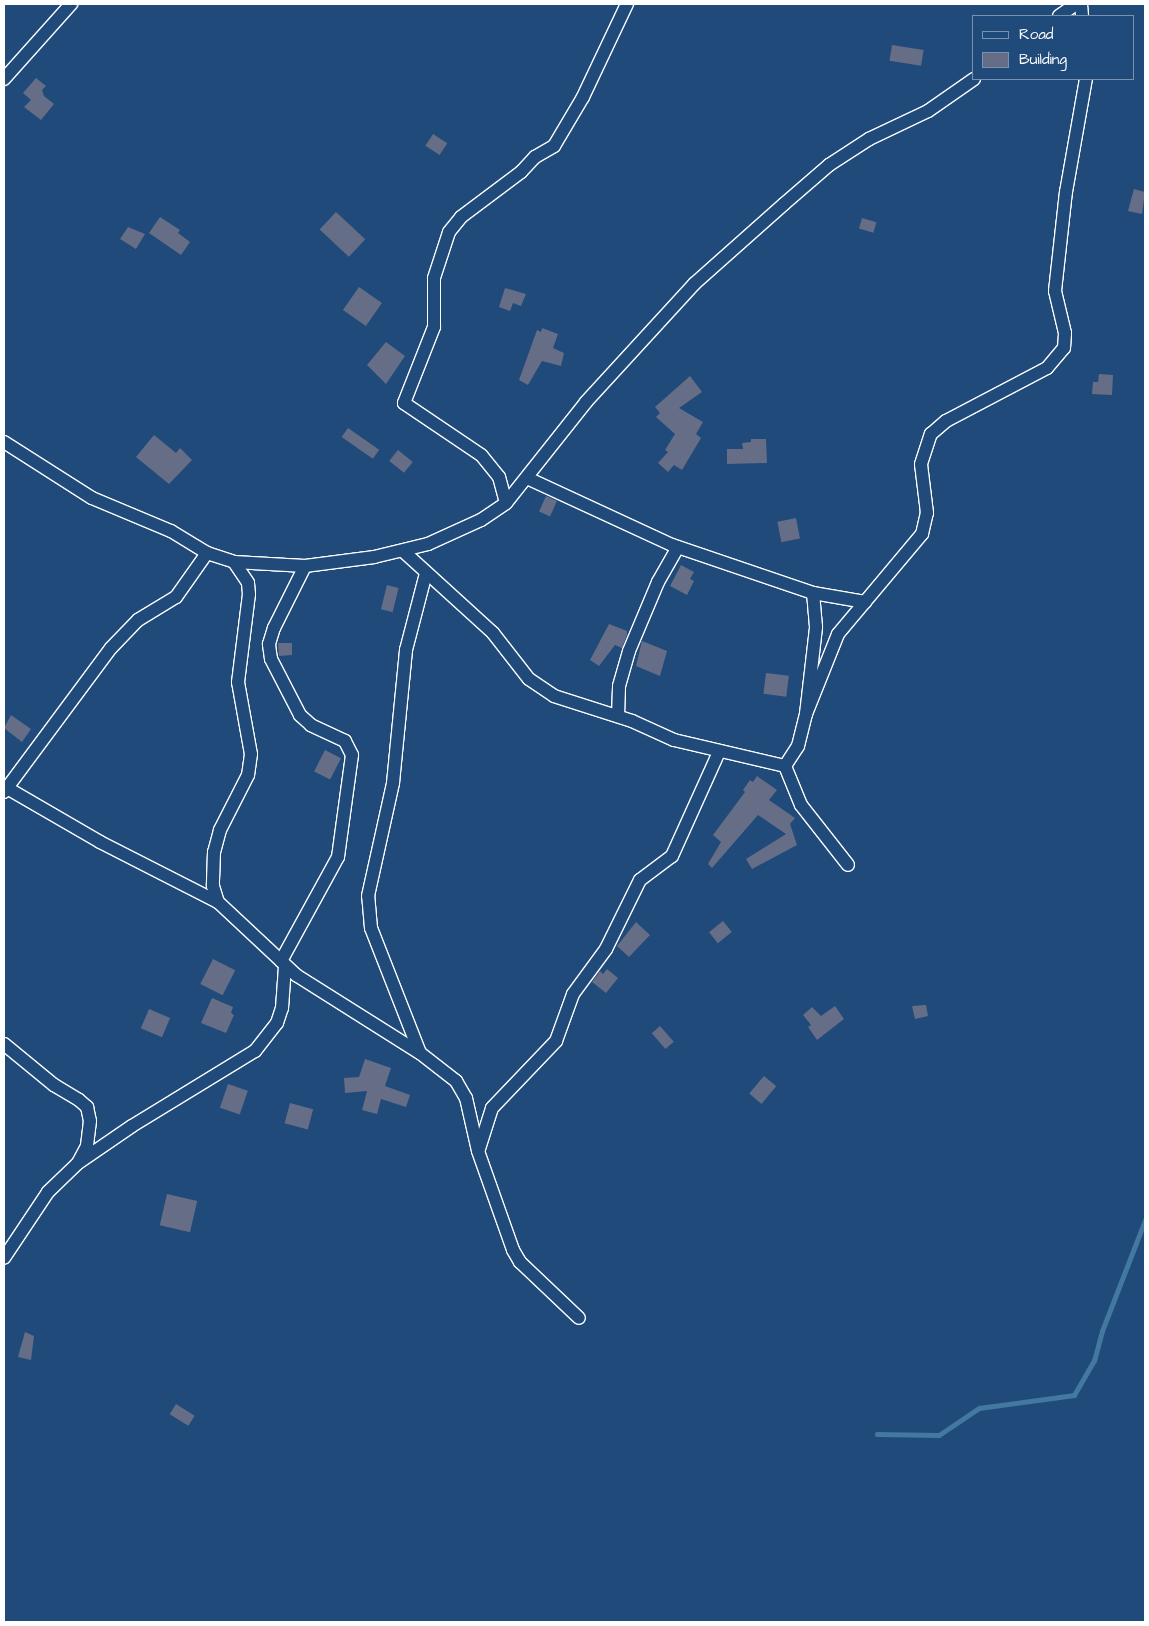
<!DOCTYPE html>
<html>
<head>
<meta charset="utf-8">
<style>
	body { margin:0 }
	#map { position:relative; width:1149px; height:1626px; overflow:hidden; background:#1f4a7a; font-family:"Architects Daughter",sans-serif }
	div>[style] { position:absolute }
	.stream>* { height:4.5px; margin:-2.25px; padding:0 2.25px; transform-origin:2.25px; border-radius:2.25px; background:#4378a0 }
	.building>* { inset:0; background:#656e86; transform-origin:0 0 }
	.roads { filter:drop-shadow(1px 0 #fff) drop-shadow(-1px 0 #fff) drop-shadow(0 1px #fff) drop-shadow(0 -1px #fff) }
	.minor>* { height:12px; margin:-6px; padding:0 6px; transform-origin:6px; border-radius:6px; background:#1f4a7a }
	span { translate:-50% -50%; white-space:nowrap; text-align:center; line-height:1.15; -webkit-text-stroke:4px #1f4a7a; paint-order:stroke }
	.frame { position:absolute; inset:0; border:5px solid #fff; pointer-events:none }
	.legend { position:absolute; left:972px; top:15px; width:162px; height:65px; box-sizing:border-box; background:#1f4a7a; border:1px solid #7992af; margin:0; padding:6px 9px; list-style:none; font-size:15px; color:#fff }
	.legend li { display:flex; align-items:center; gap:10px; height:25px }
	.legend b { width:25px; border:1px solid #7992af }
</style>
</head>
<body>
<div id="map">
	<div class="stream">
		<div style="left:877px;top:1434px;width:62px;rotate:0.9deg"></div>
		<div style="left:939px;top:1435px;width:48px;rotate:-34deg"></div>
		<div style="left:979px;top:1408px;width:96px;rotate:-7.8deg"></div>
		<div style="left:1074px;top:1395px;width:39px;rotate:-60deg"></div>
		<div style="left:1094px;top:1361px;width:31px;rotate:-75deg"></div>
		<div style="left:1102px;top:1331px;width:119px;rotate:-68.8deg"></div>
	</div>
	<div class="building">
		<div style="left:892px;top:45px;width:32px;height:16px;rotate:9deg"></div>
		<div style="clip-path:polygon(36px 78px,46px 86px,42px 90px,44px 96px,54px 104px,41px 120px,24px 107px,31px 100px,23px 93px)"></div>
		<div style="left:433px;top:134px;width:17px;height:14px;rotate:33deg"></div>
		<div style="clip-path:polygon(1134px 189px,1145px 192px,1142px 214px,1128px 211px)"></div>
		<div style="left:336px;top:212px;width:40px;height:24px;rotate:43deg"></div>
		<div style="clip-path:polygon(160px 217px,180px 230px,178px 233px,190px 242px,181px 255px,149px 233px)"></div>
		<div style="left:862px;top:218px;width:15px;height:11px;rotate:16deg"></div>
		<div style="clip-path:polygon(128px 227px,145px 234px,136px 249px,120px 239px)"></div>
		<div style="left:359px;top:287px;width:28px;height:28px;rotate:35deg"></div>
		<div style="clip-path:polygon(505px 288px,526px 294px,521px 306px,513px 303px,510px 311px,499px 307px)"></div>
		<div style="clip-path:polygon(542px 328px,558px 334px,553px 348px,564px 353px,561px 366px,542px 361px,528px 385px,519px 380px,537px 330px,541px 332px)"></div>
		<div style="clip-path:polygon(386px 342px,405px 356px,386px 384px,367px 365px)"></div>
		<div style="clip-path:polygon(1099px 374px,1113px 375px,1112px 395px,1092px 394px,1093px 382px,1098px 382px)"></div>
		<div style="clip-path:polygon(690px 376px,702px 392px,679px 408px,703px 422px,696px 434px,701px 438px,682px 470px,674px 465px,668px 472px,658px 463px,668px 452px,665px 450px,675px 434px,656px 417px,660px 413px,655px 407px)"></div>
		<div style="left:348px;top:428px;width:38px;height:11px;rotate:35deg"></div>
		<div style="clip-path:polygon(154px 435px,176px 453px,180px 448px,192px 460px,169px 484px,136px 457px)"></div>
		<div style="clip-path:polygon(751px 439px,766px 439px,767px 463px,727px 464px,727px 449px,743px 449px,742px 443px,751px 442px)"></div>
		<div style="left:398px;top:450px;width:19px;height:14px;rotate:39deg"></div>
		<div style="left:546px;top:496px;width:12px;height:17px;rotate:24deg"></div>
		<div style="left:796px;top:518px;width:21px;height:19px;rotate:79deg"></div>
		<div style="clip-path:polygon(681px 565px,694px 572px,690px 579px,694px 581px,687px 595px,670px 586px)"></div>
		<div style="left:387px;top:585px;width:12px;height:25px;rotate:14deg"></div>
		<div style="clip-path:polygon(609px 624px,627px 631px,627px 635px,622px 648px,615px 645px,599px 666px,590px 660px)"></div>
		<div style="clip-path:polygon(642px 641px,667px 651px,660px 676px,636px 666px)"></div>
		<div style="clip-path:polygon(278px 643px,292px 643px,292px 655px,279px 656px)"></div>
		<div style="left:766px;top:673px;width:23px;height:21px;rotate:7deg"></div>
		<div style="clip-path:polygon(11px 715px,31px 729px,22px 742px,4px 728px)"></div>
		<div style="left:325px;top:750px;width:18px;height:24px;rotate:27deg"></div>
		<div style="clip-path:polygon(757px 776px,777px 790px,769px 800px,795px 818px,790px 824px,797px 845px,752px 869px,746px 859px,786px 834px,758px 815px,712px 868px,708px 864px,721px 842px,713px 835px,745px 792px,743px 790px,750px 780px,753px 782px)"></div>
		<div style="left:723px;top:921px;width:14px;height:18px;rotate:51deg"></div>
		<div style="clip-path:polygon(636px 922px,650px 935px,629px 957px,617px 946px)"></div>
		<div style="left:213px;top:959px;width:25px;height:28px;rotate:27deg"></div>
		<div style="clip-path:polygon(607px 969px,618px 978px,606px 993px,592px 982px,600px 971px,603px 974px)"></div>
		<div style="clip-path:polygon(212px 998px,233px 1007px,231px 1013px,234px 1015px,226px 1033px,201px 1023px)"></div>
		<div style="clip-path:polygon(926px 1005px,928px 1016px,915px 1019px,912px 1006px)"></div>
		<div style="clip-path:polygon(835px 1006px,844px 1019px,817px 1040px,808px 1027px,811px 1025px,803px 1015px,812px 1007px,821px 1016px)"></div>
		<div style="left:149px;top:1009px;width:23px;height:21px;rotate:23deg"></div>
		<div style="left:660px;top:1026px;width:21px;height:11px;rotate:49deg"></div>
		<div style="clip-path:polygon(365px 1059px,391px 1068px,385px 1086px,410px 1095px,406px 1107px,381px 1099px,377px 1114px,362px 1110px,367px 1091px,345px 1093px,344px 1078px,359px 1077px)"></div>
		<div style="left:764px;top:1076px;width:16px;height:23px;rotate:40deg"></div>
		<div style="left:228px;top:1084px;width:21px;height:25px;rotate:19deg"></div>
		<div style="left:290px;top:1103px;width:24px;height:21px;rotate:15deg"></div>
		<div style="left:167px;top:1194px;width:31px;height:32px;rotate:13deg"></div>
		<div style="clip-path:polygon(25px 1332px,34px 1336px,31px 1360px,18px 1357px)"></div>
		<div style="left:176px;top:1404px;width:22px;height:12px;rotate:32deg"></div>
	</div>
	<div class="roads">
		<div class="minor">
			<div style="left:1081px;top:4px;width:12px;rotate:85deg"></div>
			<div style="left:1059px;top:16px;width:21px;rotate:-35deg"></div>
			<div style="left:4px;top:79px;width:101px;rotate:-48.2deg"></div>
			<div style="left:4px;top:442px;width:104px;rotate:32.5deg"></div>
			<div style="left:92px;top:498px;width:86px;rotate:22.7deg"></div>
			<div style="left:171px;top:531px;width:42px;rotate:31.4deg"></div>
			<div style="left:207px;top:553px;width:28px;rotate:18deg"></div>
			<div style="left:234px;top:562px;width:71px;rotate:3.2deg"></div>
			<div style="left:305px;top:566px;width:70px;rotate:-7.4deg"></div>
			<div style="left:374px;top:557px;width:56px;rotate:-13.5deg"></div>
			<div style="left:428px;top:544px;width:58px;rotate:-24.4deg"></div>
			<div style="left:481px;top:520px;width:30px;rotate:-34deg"></div>
			<div style="left:506px;top:503px;width:129px;rotate:-51.6deg"></div>
			<div style="left:586px;top:402px;width:160px;rotate:-47.5deg"></div>
			<div style="left:694px;top:284px;width:120px;rotate:-41.6deg"></div>
			<div style="left:784px;top:204px;width:60px;rotate:-40.9deg"></div>
			<div style="left:829px;top:165px;width:48px;rotate:-33deg"></div>
			<div style="left:869px;top:139px;width:65px;rotate:-25.4deg"></div>
			<div style="left:928px;top:111px;width:56px;rotate:-34.8deg"></div>
			<div style="left:527px;top:478px;width:160px;rotate:24.8deg"></div>
			<div style="left:672px;top:545px;width:149px;rotate:18.8deg"></div>
			<div style="left:813px;top:593px;width:53px;rotate:9.8deg"></div>
			<div style="left:506px;top:503px;width:27px;rotate:-105deg"></div>
			<div style="left:499px;top:477px;width:28px;rotate:-129deg"></div>
			<div style="left:481px;top:455px;width:93px;rotate:-146deg"></div>
			<div style="left:404px;top:403px;width:82px;rotate:-68.5deg"></div>
			<div style="left:434px;top:327px;width:49px;rotate:-90deg"></div>
			<div style="left:434px;top:278px;width:48px;rotate:-71.9deg"></div>
			<div style="left:449px;top:232px;width:19px;rotate:-51deg"></div>
			<div style="left:461px;top:217px;width:75px;rotate:-36.9deg"></div>
			<div style="left:521px;top:172px;width:21px;rotate:-47deg"></div>
			<div style="left:535px;top:157px;width:22px;rotate:-30deg"></div>
			<div style="left:554px;top:146px;width:57px;rotate:-59.4deg"></div>
			<div style="left:583px;top:97px;width:103px;rotate:-64.7deg"></div>
			<div style="left:403px;top:551px;width:122px;rotate:42.3deg"></div>
			<div style="left:493px;top:633px;width:58px;rotate:52deg"></div>
			<div style="left:529px;top:679px;width:30px;rotate:34deg"></div>
			<div style="left:554px;top:696px;width:82px;rotate:17.8deg"></div>
			<div style="left:632px;top:721px;width:46px;rotate:24.3deg"></div>
			<div style="left:674px;top:740px;width:114px;rotate:13.2deg"></div>
			<div style="left:785px;top:766px;width:42px;rotate:67.7deg"></div>
			<div style="left:801px;top:805px;width:76px;rotate:51.9deg"></div>
			<div style="left:234px;top:562px;width:25px;rotate:56deg"></div>
			<div style="left:248px;top:583px;width:11px;rotate:85deg"></div>
			<div style="left:249px;top:594px;width:89px;rotate:97.1deg"></div>
			<div style="left:238px;top:682px;width:73px;rotate:79.8deg"></div>
			<div style="left:251px;top:754px;width:21px;rotate:98deg"></div>
			<div style="left:248px;top:775px;width:62px;rotate:117deg"></div>
			<div style="left:220px;top:830px;width:23px;rotate:105deg"></div>
			<div style="left:214px;top:852px;width:34px;rotate:92deg"></div>
			<div style="left:213px;top:886px;width:17px;rotate:73deg"></div>
			<div style="left:218px;top:902px;width:107px;rotate:43.1deg"></div>
			<div style="left:296px;top:975px;width:146px;rotate:32.2deg"></div>
			<div style="left:420px;top:1053px;width:46px;rotate:37.9deg"></div>
			<div style="left:456px;top:1081px;width:20px;rotate:60deg"></div>
			<div style="left:466px;top:1098px;width:54px;rotate:77.2deg"></div>
			<div style="left:478px;top:1151px;width:105px;rotate:70.5deg"></div>
			<div style="left:513px;top:1250px;width:14px;rotate:60deg"></div>
			<div style="left:520px;top:1262px;width:81px;rotate:43.5deg"></div>
			<div style="left:806px;top:714px;width:86px;rotate:-68.2deg"></div>
			<div style="left:838px;top:634px;width:131px;rotate:-50deg"></div>
			<div style="left:922px;top:534px;width:22px;rotate:-77deg"></div>
			<div style="left:927px;top:513px;width:49px;rotate:-97deg"></div>
			<div style="left:921px;top:464px;width:32px;rotate:-72deg"></div>
			<div style="left:931px;top:434px;width:20px;rotate:-41deg"></div>
			<div style="left:946px;top:421px;width:114px;rotate:-27.7deg"></div>
			<div style="left:1047px;top:368px;width:26px;rotate:-50deg"></div>
			<div style="left:1064px;top:348px;width:15px;rotate:-86deg"></div>
			<div style="left:1065px;top:333px;width:43px;rotate:-103.4deg"></div>
			<div style="left:1055px;top:291px;width:100px;rotate:-83.7deg"></div>
			<div style="left:1066px;top:192px;width:115px;rotate:-80deg"></div>
			<div style="left:618px;top:716px;width:30px;rotate:-88deg"></div>
			<div style="left:619px;top:686px;width:36px;rotate:-74deg"></div>
			<div style="left:629px;top:651px;width:75px;rotate:-67.2deg"></div>
			<div style="left:658px;top:582px;width:40px;rotate:-60.3deg"></div>
			<div style="left:785px;top:766px;width:24px;rotate:-57deg"></div>
			<div style="left:798px;top:746px;width:33px;rotate:-76deg"></div>
			<div style="left:806px;top:714px;width:88px;rotate:-83.4deg"></div>
			<div style="left:816px;top:627px;width:34px;rotate:-95deg"></div>
			<div style="left:7px;top:788px;width:108px;rotate:30.1deg"></div>
			<div style="left:100px;top:842px;width:132px;rotate:27deg"></div>
			<div style="left:4px;top:792px;width:179px;rotate:-53.4deg"></div>
			<div style="left:111px;top:648px;width:39px;rotate:-46deg"></div>
			<div style="left:138px;top:620px;width:44px;rotate:-31.2deg"></div>
			<div style="left:176px;top:597px;width:54px;rotate:-54.8deg"></div>
			<div style="left:281px;top:961px;width:119px;rotate:-61.3deg"></div>
			<div style="left:338px;top:857px;width:103px;rotate:-82.2deg"></div>
			<div style="left:352px;top:755px;width:16px;rotate:-117deg"></div>
			<div style="left:345px;top:741px;width:38px;rotate:-155deg"></div>
			<div style="left:311px;top:725px;width:15px;rotate:-138deg"></div>
			<div style="left:300px;top:715px;width:63px;rotate:-117.4deg"></div>
			<div style="left:271px;top:659px;width:15px;rotate:-98deg"></div>
			<div style="left:269px;top:644px;width:17px;rotate:-73deg"></div>
			<div style="left:274px;top:628px;width:69px;rotate:-63.4deg"></div>
			<div style="left:4px;top:1044px;width:65px;rotate:39.4deg"></div>
			<div style="left:54px;top:1085px;width:29px;rotate:31deg"></div>
			<div style="left:79px;top:1100px;width:11px;rotate:41deg"></div>
			<div style="left:87px;top:1107px;width:14px;rotate:78deg"></div>
			<div style="left:90px;top:1121px;width:25px;rotate:97deg"></div>
			<div style="left:87px;top:1146px;width:19px;rotate:118deg"></div>
			<div style="left:78px;top:1163px;width:42px;rotate:136deg"></div>
			<div style="left:48px;top:1192px;width:79px;rotate:123.7deg"></div>
			<div style="left:420px;top:1053px;width:134px;rotate:-111.4deg"></div>
			<div style="left:371px;top:928px;width:32px;rotate:-95deg"></div>
			<div style="left:368px;top:896px;width:116px;rotate:-77.5deg"></div>
			<div style="left:393px;top:783px;width:134px;rotate:-84.4deg"></div>
			<div style="left:406px;top:650px;width:80px;rotate:-75.4deg"></div>
			<div style="left:479px;top:1149px;width:43px;rotate:-72.4deg"></div>
			<div style="left:492px;top:1108px;width:93px;rotate:-46.3deg"></div>
			<div style="left:556px;top:1041px;width:50px;rotate:-70.1deg"></div>
			<div style="left:573px;top:994px;width:56px;rotate:-53.7deg"></div>
			<div style="left:606px;top:949px;width:77px;rotate:-63.8deg"></div>
			<div style="left:640px;top:880px;width:40px;rotate:-37deg"></div>
			<div style="left:672px;top:856px;width:114px;rotate:-65.7deg"></div>
			<div style="left:78px;top:1163px;width:65px;rotate:-34.4deg"></div>
			<div style="left:132px;top:1126px;width:144px;rotate:-31.4deg"></div>
			<div style="left:255px;top:1051px;width:36px;rotate:-52deg"></div>
			<div style="left:277px;top:1023px;width:16px;rotate:-72deg"></div>
			<div style="left:282px;top:1008px;width:42px;rotate:-85.9deg"></div>
		</div>
	</div>
	<div class="frame"></div>
	<ul class="legend">
	<li><b style="height:6px;background:#1f4a7a"></b>Road</li>
	<li><b style="height:14px;background:#656e86"></b>Building</li>
	</ul>
</div>
</body>
</html>
